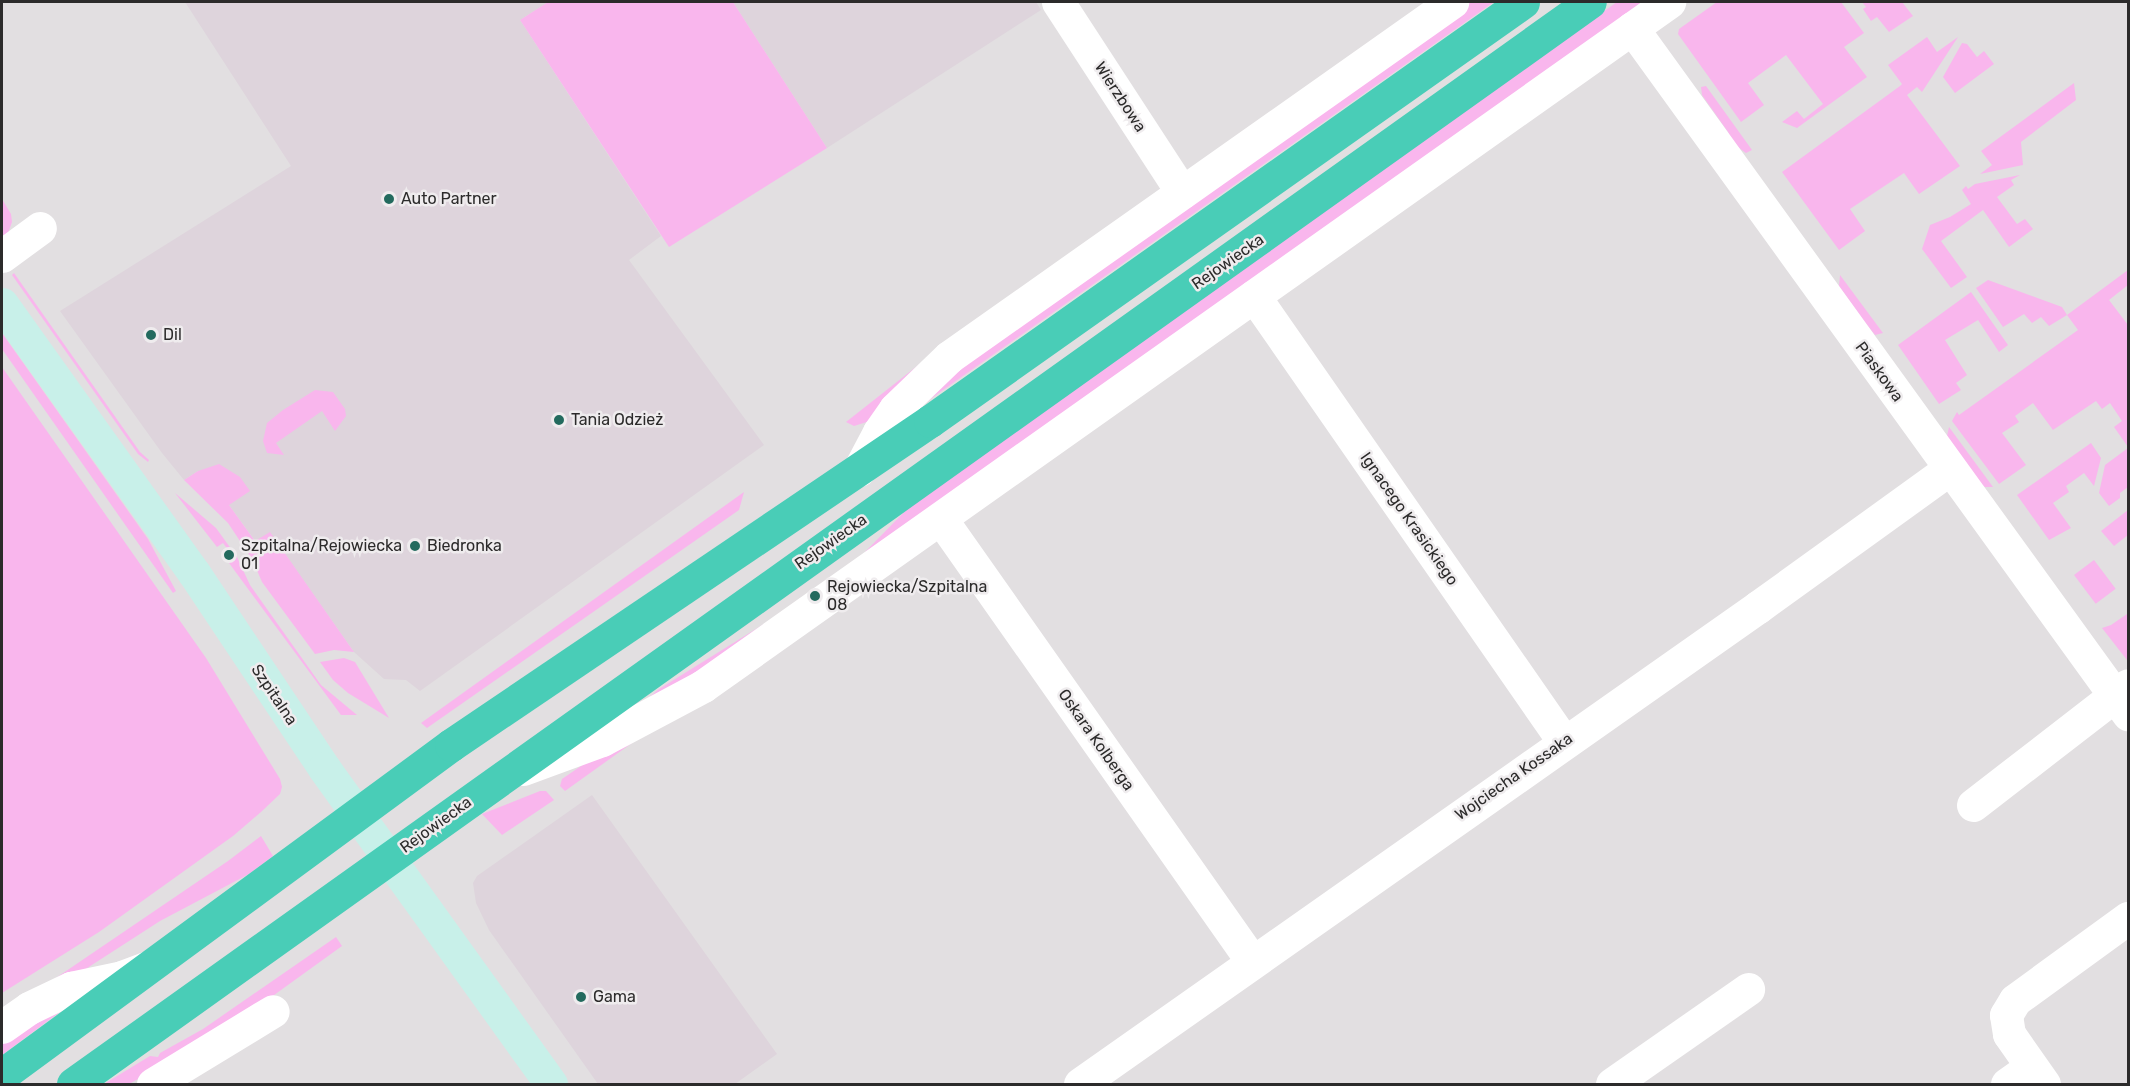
<!DOCTYPE html>
<html>
<head>
<meta charset="utf-8">
<style>
	body { margin:0 }
	#map { position:relative; width:2130px; height:1086px; overflow:hidden; background:#e2dfe1; font-family:Rubik,sans-serif }
	div>[style] { position:absolute }
	.built>* { inset:0; background:#ded4dc }
	.green>* { inset:0; background:#f9b6ed; transform-origin:0 0 }
	.street>* { height:33px; margin:-16.5px; padding:0 16.5px; transform-origin:16.5px; border-radius:16.5px; background:#fff }
	.secondary>* { height:33px; margin:-16.5px; padding:0 16.5px; transform-origin:16.5px; border-radius:16.5px; background:#c8f0e9 }
	.highway>* { height:33px; margin:-16.5px; padding:0 16.5px; transform-origin:16.5px; border-radius:16.5px; background:#49cdb7 }
	.dots>* { width:16px; height:16px; translate:-50% -50%; box-sizing:border-box; border:3px solid #efecee; border-radius:50% }
	span { translate:-50% -50%; white-space:nowrap; text-align:center; line-height:1.15; -webkit-text-stroke:5px #efecee; paint-order:stroke }
	.street-label { font-size:16px; color:#2c2b2b }
	.poi-label { font-size:16px; color:#2c2b2b }
	.left { translate:0 -50%; text-align:left }
	.frame { position:absolute; inset:0; border:3px solid #2c2b2b; pointer-events:none }
</style>
</head>
<body>
<div id="map">
	<div class="built">
		<div style="clip-path:polygon(185px 2px,548px 2px,520px 20px,661px 236px,629px 260px,764px 445px,420px 691px,406px 680px,384px 679px,354px 652px,270px 533px,256px 542px,229px 505px,198px 471px,184px 480px,162px 453px,60px 311px,291px 166px)"></div>
		<div style="clip-path:polygon(733px 2px,1036px 2px,1041px 10px,827px 148px)"></div>
		<div style="clip-path:polygon(592px 795px,777px 1054px,735px 1084px,598px 1084px,489px 930px,476px 903px,473px 883px,477px 876px)"></div>
	</div>
	<div class="green">
		<div style="clip-path:polygon(548px 2px,733px 2px,827px 148px,669px 247px,520px 20px)"></div>
		<div style="clip-path:polygon(1468px 2px,1494px 2px,919px 407px,962px 360px)"></div>
		<div style="clip-path:polygon(1617px 2px,1648px 2px,864px 553px,916px 500px)"></div>
		<div style="clip-path:polygon(1717px 2px,1841px 2px,1864px 33px,1844px 47px,1867px 77px,1797px 128px,1782px 122px,1797px 111px,1804px 119px,1823px 104px,1786px 55px,1748px 83px,1764px 105px,1741px 122px,1678px 34px,1679px 29px)"></div>
		<div style="clip-path:polygon(1862px 2px,1902px 2px,1913px 16px,1889px 32px,1877px 17px,1871px 21px,1863px 9px,1866px 7px)"></div>
		<div style="clip-path:polygon(1927px 37px,1937px 52px,1958px 37px,1922px 92px,1917px 87px,1907px 95px,1960px 166px,1919px 194px,1904px 173px,1850px 209px,1865px 231px,1839px 250px,1782px 172px,1900px 86px,1902px 84px,1888px 65px)"></div>
		<div style="clip-path:polygon(1962px 43px,1967px 44px,1977px 57px,1984px 51px,1994px 64px,1955px 93px,1943px 77px)"></div>
		<div style="clip-path:polygon(2074px 83px,2076px 100px,2021px 142px,2023px 165px,1980px 174px,1992px 165px,1981px 151px)"></div>
		<div style="clip-path:polygon(1706px 86px,1752px 150px,1746px 153px,1732px 143px,1728px 132px,1702px 95px,1701px 87px)"></div>
		<div style="clip-path:polygon(2020px 175px,2011px 180px,2014px 185px,1997px 197px,2017px 224px,2025px 219px,2033px 229px,2009px 247px,1983px 210px,1941px 241px,1967px 277px,1951px 288px,1922px 249px,1930px 225px,1950px 217px,1971px 204px,1962px 190px,1966px 186px,1968px 189px,1975px 184px)"></div>
		<div style="clip-path:polygon(2px 199px,11px 214px,12px 222px,6px 239px,2px 233px)"></div>
		<div style="clip-path:polygon(2128px 270px,2128px 285px,2109px 300px,2128px 325px,2128px 447px,2114px 427px,2122px 421px,2110px 403px,2102px 409px,2096px 401px,2053px 430px,2033px 403px,2015px 416px,2019px 422px,2002px 433px,2026px 465px,1999px 484px,1952px 421px,1957px 412px,1959px 415px,2078px 330px,2067px 315px,2049px 326px,2041px 317px,2032px 323px,2024px 314px,2003px 327px,1976px 288px,1988px 280px,2062px 307px,2067px 315px)"></div>
		<div style="clip-path:polygon(14px 273px,140px 452px,149px 460px,148px 462px,138px 454px,12px 275px)"></div>
		<div style="clip-path:polygon(1840px 275px,1883px 333px,1875px 335px,1864px 321px,1839px 286px)"></div>
		<div style="clip-path:polygon(1971px 292px,2008px 345px,1999px 352px,1978px 320px,1945px 340px,1967px 375px,1956px 383px,1961px 390px,1939px 404px,1898px 345px)"></div>
		<div style="clip-path:polygon(982px 315px,870px 421px,854px 426px,846px 422px)"></div>
		<div style="clip-path:polygon(2px 333px,148px 539px,176px 591px,173px 593px,2px 349px)"></div>
		<div style="clip-path:polygon(2px 367px,206px 658px,280px 779px,282px 787px,280px 794px,261px 812px,233px 836px,99px 932px,2px 993px)"></div>
		<div style="clip-path:polygon(315px 390px,333px 392px,345px 409px,346px 416px,335px 431px,322px 411px,276px 443px,284px 455px,267px 453px,263px 441px,267px 423px,283px 410px)"></div>
		<div style="clip-path:polygon(1949px 427px,1993px 487px,1985px 487px,1980px 483px,1947px 436px)"></div>
		<div style="clip-path:polygon(2091px 443px,2101px 458px,2094px 486px,2084px 473px,2066px 486px,2069px 492px,2053px 503px,2071px 528px,2049px 540px,2017px 495px)"></div>
		<div style="clip-path:polygon(2128px 448px,2128px 487px,2120px 493px,2120px 498px,2109px 506px,2099px 493px,2105px 465px)"></div>
		<div style="clip-path:polygon(219px 464px,240px 477px,250px 491px,229px 505px,255px 541px,270px 532px,354px 652px,334px 650px,315px 654px,262px 582px,252px 559px,228px 523px,184px 480px,198px 471px)"></div>
		<div style="clip-path:polygon(744px 492px,739px 510px,427px 728px,421px 723px)"></div>
		<div style="clip-path:polygon(175px 493px,216px 528px,237px 557px,250px 585px,321px 685px,357px 715px,341px 715px,229px 563px,234px 558px,223px 543px,217px 547px)"></div>
		<div style="clip-path:polygon(2128px 510px,2128px 535px,2114px 546px,2101px 531px)"></div>
		<div style="left:2094px;top:560px;width:36px;height:25px;rotate:53deg"></div>
		<div style="clip-path:polygon(2127px 614px,2128px 660px,2127px 660px,2102px 628px,2111px 625px)"></div>
		<div style="clip-path:polygon(769px 621px,773px 626px,639px 706px,659px 689px)"></div>
		<div style="clip-path:polygon(344px 658px,355px 662px,389px 718px,348px 693px,333px 680px,320px 662px)"></div>
		<div style="clip-path:polygon(639px 738px,565px 791px,560px 786px,562px 779px,603px 751px)"></div>
		<div style="clip-path:polygon(540px 791px,546px 791px,554px 800px,502px 835px,482px 814px)"></div>
		<div style="clip-path:polygon(261px 836px,273px 856px,249px 874px,160px 921px,81px 972px,22px 1001px,228px 861px)"></div>
		<div style="clip-path:polygon(336px 937px,342px 946px,220px 1034px,129px 1084px,104px 1084px,150px 1056px,158px 1057px,160px 1053px,203px 1029px)"></div>
		<div style="clip-path:polygon(72px 1003px,2px 1055px,2px 1035px)"></div>
	</div>
	<div class="street">
		<div style="left:1058px;top:2px;width:227px;rotate:56.9deg"></div>
		<div style="left:1632px;top:28px;width:847px;rotate:54.13deg"></div>
		<div style="left:2px;top:256px;width:47px;rotate:-36.4deg"></div>
		<div style="left:1254px;top:296px;width:543px;rotate:55.2deg"></div>
		<div style="left:859px;top:470px;width:43px;rotate:-62.2deg"></div>
		<div style="left:879px;top:432px;width:28px;rotate:-55deg"></div>
		<div style="left:895px;top:409px;width:75px;rotate:-43.9deg"></div>
		<div style="left:949px;top:357px;width:616px;rotate:-35.21deg"></div>
		<div style="left:941px;top:519px;width:540px;rotate:54.87deg"></div>
		<div style="left:523px;top:769px;width:84px;rotate:-20.2deg"></div>
		<div style="left:602px;top:740px;width:115px;rotate:-28.1deg"></div>
		<div style="left:703px;top:686px;width:1184px;rotate:-35.3deg"></div>
		<div style="left:1973px;top:805px;width:196px;rotate:-37.7deg"></div>
		<div style="left:2px;top:1027px;width:33px;rotate:-35deg"></div>
		<div style="left:29px;top:1008px;width:47px;rotate:-25.5deg"></div>
		<div style="left:71px;top:988px;width:52px;rotate:-12.2deg"></div>
		<div style="left:122px;top:977px;width:25px;rotate:-21deg"></div>
		<div style="left:153px;top:1084px;width:140px;rotate:-31.3deg"></div>
		<div style="left:1080px;top:1084px;width:829px;rotate:-35.13deg"></div>
		<div style="left:1758px;top:607px;width:236px;rotate:-35.8deg"></div>
		<div style="left:1612px;top:1084px;width:166px;rotate:-34.9deg"></div>
		<div style="left:2007px;top:1084px;width:29px;rotate:-35deg"></div>
		<div style="left:2044px;top:1084px;width:61px;rotate:-125deg"></div>
		<div style="left:2009px;top:1034px;width:19px;rotate:-99deg"></div>
		<div style="left:2006px;top:1015px;width:17px;rotate:-59deg"></div>
		<div style="left:2015px;top:1000px;width:140px;rotate:-36deg"></div>
	</div>
	<div class="secondary">
		<div style="left:2px;top:304px;width:330px;rotate:54.5deg"></div>
		<div style="left:194px;top:573px;width:234px;rotate:56.3deg"></div>
		<div style="left:324px;top:768px;width:389px;rotate:54.3deg"></div>
	</div>
	<div class="highway">
		<div style="left:2px;top:1075px;width:557px;rotate:-36.31deg"></div>
		<div style="left:451px;top:745px;width:578px;rotate:-34.07deg"></div>
		<div style="left:930px;top:421px;width:726px;rotate:-35.24deg"></div>
		<div style="left:73px;top:1084px;width:1863px;rotate:-35.5deg"></div>
	</div>
	<div class="dots">
		<div style="left:389px;top:199px;background:#236a5e"></div>
		<div style="left:151px;top:335px;background:#236a5e"></div>
		<div style="left:559px;top:420px;background:#236a5e"></div>
		<div style="left:415px;top:546px;background:#236a5e"></div>
		<div style="left:229px;top:555px;background:#236a5e"></div>
		<div style="left:815px;top:596px;background:#236a5e"></div>
		<div style="left:581px;top:997px;background:#236a5e"></div>
	</div>
	<div class="street-label">
		<span style="left:1120px;top:97px;rotate:57deg">Wierzbowa</span>
		<span style="left:1228px;top:262px;rotate:-35deg">Rejowiecka</span>
		<span style="left:1879px;top:372px;rotate:54deg">Piaskowa</span>
		<span style="left:1409px;top:519px;rotate:55deg">Ignacego Krasickiego</span>
		<span style="left:831px;top:542px;rotate:-35deg">Rejowiecka</span>
		<span style="left:274px;top:695px;rotate:56deg">Szpitalna</span>
		<span style="left:1096px;top:740px;rotate:55deg">Oskara Kolberga</span>
		<span style="left:1514px;top:777px;rotate:-35deg">Wojciecha Kossaka</span>
		<span style="left:436px;top:825px;rotate:-36deg">Rejowiecka</span>
	</div>
	<div class="poi-label">
		<span class="left" style="left:401px;top:199px">Auto Partner</span>
		<span class="left" style="left:163px;top:335px">Dil</span>
		<span class="left" style="left:571px;top:420px">Tania Odzież</span>
		<span class="left" style="left:241px;top:555px">Szpitalna/Rejowiecka<br>01</span>
		<span class="left" style="left:427px;top:546px">Biedronka</span>
		<span class="left" style="left:827px;top:596px">Rejowiecka/Szpitalna<br>08</span>
		<span class="left" style="left:593px;top:997px">Gama</span>
	</div>
	<div class="frame"></div>
</div>
</body>
</html>
